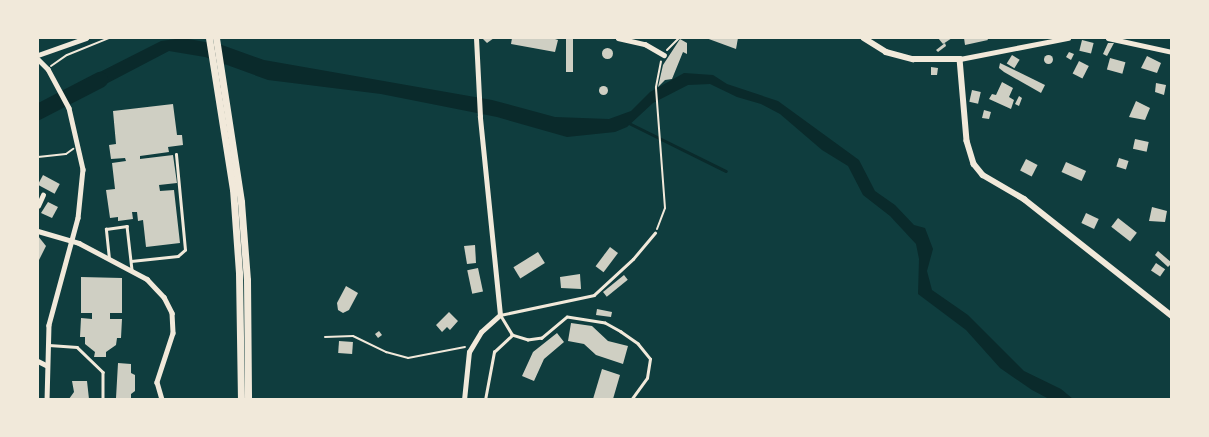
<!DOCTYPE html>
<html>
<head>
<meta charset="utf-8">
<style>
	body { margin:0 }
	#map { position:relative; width:1209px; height:437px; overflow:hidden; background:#0f3d3e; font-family:"Titillium Web",sans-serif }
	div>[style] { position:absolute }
	.water>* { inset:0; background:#0a2a2b }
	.stream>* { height:2.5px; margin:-1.25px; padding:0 1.25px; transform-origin:1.25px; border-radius:1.25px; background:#0a2a2b }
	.river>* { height:16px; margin:-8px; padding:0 8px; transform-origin:8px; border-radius:8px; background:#0a2a2b }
	.building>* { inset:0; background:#cfcfc3; transform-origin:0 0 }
	.round { border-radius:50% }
	.path>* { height:2px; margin:-1px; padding:0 1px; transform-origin:1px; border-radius:1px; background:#f1e9da }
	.service>* { height:2.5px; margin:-1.25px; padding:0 1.25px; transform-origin:1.25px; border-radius:1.25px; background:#f1e9da }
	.minor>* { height:4.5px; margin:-2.25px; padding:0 2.25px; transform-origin:2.25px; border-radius:2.25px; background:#f1e9da }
	.tertiary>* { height:5.5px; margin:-2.75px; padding:0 2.75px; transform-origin:2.75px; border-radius:2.75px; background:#f1e9da }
	.primary>* { height:7px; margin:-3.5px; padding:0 3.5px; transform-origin:3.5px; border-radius:3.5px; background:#f1e9da }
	span { translate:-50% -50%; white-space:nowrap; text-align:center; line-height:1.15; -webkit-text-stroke:4.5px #f1e9da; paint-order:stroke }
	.frame { position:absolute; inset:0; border:39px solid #f1e9da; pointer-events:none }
</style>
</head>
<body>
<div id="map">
	<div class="water">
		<div style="clip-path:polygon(183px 38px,222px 45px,264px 60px,492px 100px,555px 117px,609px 119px,631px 111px,650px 92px,684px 73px,713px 75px,727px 84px,778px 101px,859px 160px,875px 191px,895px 205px,914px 225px,925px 228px,933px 249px,927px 271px,932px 290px,968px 315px,1024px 371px,1061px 389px,1073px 399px,1049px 399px,1032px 390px,1000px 368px,966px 330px,918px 294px,919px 259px,916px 244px,890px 216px,863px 195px,848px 166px,822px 150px,780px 114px,761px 104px,737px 97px,710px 84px,688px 85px,653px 103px,627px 127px,615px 132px,567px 137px,497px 117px,381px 94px,268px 80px,205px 57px,169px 51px,104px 85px,83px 92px,78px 87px,84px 80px,161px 41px)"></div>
		<div style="clip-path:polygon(47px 102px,50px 111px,38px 121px,38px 103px)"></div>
	</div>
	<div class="stream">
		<div style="left:629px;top:123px;width:108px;rotate:26.3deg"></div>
	</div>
	<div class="river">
		<div style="left:38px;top:112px;width:70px;rotate:-27.3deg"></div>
	</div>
	<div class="building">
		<div style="clip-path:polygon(482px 38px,494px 38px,487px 43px)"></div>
		<div style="clip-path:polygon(512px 38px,552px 38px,558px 40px,555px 52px,511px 44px)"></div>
		<div style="left:566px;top:38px;width:7px;height:34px"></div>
		<div style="clip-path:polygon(706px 38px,738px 38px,736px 49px)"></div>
		<div style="clip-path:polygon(938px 38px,952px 38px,943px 44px)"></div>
		<div style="clip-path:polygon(964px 38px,987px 38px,988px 40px,965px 45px)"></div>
		<div style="clip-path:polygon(680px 39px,687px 43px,687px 54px,683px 52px,672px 79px,665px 80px,658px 87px,663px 65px)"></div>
		<div style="left:1082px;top:40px;width:12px;height:11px;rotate:14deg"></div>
		<div style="clip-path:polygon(945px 43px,946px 46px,938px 52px,936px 50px)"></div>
		<div style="clip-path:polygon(1108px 43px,1114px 43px,1107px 56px,1103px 54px)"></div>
		<div class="round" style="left:601.5px;top:47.5px;width:11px;height:11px"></div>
		<div style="clip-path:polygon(1069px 52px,1074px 54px,1071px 60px,1066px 57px)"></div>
		<div class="round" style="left:1043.5px;top:54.5px;width:9px;height:9px"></div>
		<div style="left:1012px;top:55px;width:9px;height:10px;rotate:32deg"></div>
		<div style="clip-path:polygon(1147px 56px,1161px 63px,1157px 73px,1141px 68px)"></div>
		<div style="left:1110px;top:58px;width:16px;height:12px;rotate:15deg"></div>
		<div style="left:1079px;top:61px;width:11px;height:14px;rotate:27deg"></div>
		<div style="clip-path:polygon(1000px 63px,1045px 85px,1041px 93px,1004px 72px,999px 68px)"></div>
		<div style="clip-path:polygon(931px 67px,938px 68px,937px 75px,931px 75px)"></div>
		<div style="clip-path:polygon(1002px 82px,1013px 88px,1009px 97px,1014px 100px,1011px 109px,989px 99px,992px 94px,996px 95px)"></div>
		<div style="clip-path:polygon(1156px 83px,1166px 85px,1164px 95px,1155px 92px)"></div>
		<div class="round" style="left:598.5px;top:85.5px;width:9px;height:9px"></div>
		<div style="left:972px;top:90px;width:9px;height:12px;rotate:13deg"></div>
		<div style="clip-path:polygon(1019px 96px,1022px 98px,1019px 106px,1015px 104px)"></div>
		<div style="clip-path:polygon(1136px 101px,1150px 108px,1145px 120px,1129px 117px)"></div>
		<div style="clip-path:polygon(173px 104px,177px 135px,182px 135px,183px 145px,168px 147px,169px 152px,140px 156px,140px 159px,173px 155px,177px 183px,159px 185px,160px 191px,174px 190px,180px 243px,146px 247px,143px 220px,138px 221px,137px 212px,132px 212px,133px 219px,118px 221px,118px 217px,110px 218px,106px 190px,115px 189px,112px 163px,126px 161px,125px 158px,111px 159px,109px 145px,116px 144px,113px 111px)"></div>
		<div style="clip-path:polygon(984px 110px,991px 112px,989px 119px,982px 118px)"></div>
		<div style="left:1135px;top:139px;width:14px;height:10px;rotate:12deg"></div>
		<div style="left:1119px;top:158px;width:10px;height:9px;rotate:17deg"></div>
		<div style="left:1026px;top:159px;width:13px;height:13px;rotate:27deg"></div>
		<div style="left:1066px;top:162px;width:22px;height:11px;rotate:24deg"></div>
		<div style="left:43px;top:175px;width:19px;height:11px;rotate:28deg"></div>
		<div style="clip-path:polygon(48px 202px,58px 207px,52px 218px,41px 213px)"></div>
		<div style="clip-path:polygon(1152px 207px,1167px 211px,1165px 222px,1149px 221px)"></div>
		<div style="left:1086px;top:213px;width:14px;height:11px;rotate:25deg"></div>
		<div style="left:1118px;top:218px;width:24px;height:11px;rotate:38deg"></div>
		<div style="clip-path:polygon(38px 236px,46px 246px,38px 262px)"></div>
		<div style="clip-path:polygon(475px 245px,476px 263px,467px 264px,464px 246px)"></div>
		<div style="left:610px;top:247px;width:10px;height:24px;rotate:37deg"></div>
		<div style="clip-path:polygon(1158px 251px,1172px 263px,1168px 267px,1155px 255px)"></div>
		<div style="left:538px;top:252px;width:13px;height:29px;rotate:58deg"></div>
		<div style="left:1156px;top:263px;width:11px;height:9px;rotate:34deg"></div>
		<div style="left:478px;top:268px;width:24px;height:11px;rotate:78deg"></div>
		<div style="clip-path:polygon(580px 274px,581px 289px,561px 288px,560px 277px)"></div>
		<div style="left:624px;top:275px;width:6px;height:27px;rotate:51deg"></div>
		<div style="clip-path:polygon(81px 277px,122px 278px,122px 313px,110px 313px,110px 319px,122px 319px,121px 338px,117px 338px,116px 345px,106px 352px,106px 357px,94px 357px,95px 352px,85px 344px,85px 337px,80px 337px,81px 318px,92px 319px,92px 313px,81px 313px)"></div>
		<div style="clip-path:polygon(346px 286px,358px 293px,349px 310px,343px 313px,338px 310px,337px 303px)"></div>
		<div style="clip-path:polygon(597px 309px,612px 312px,611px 317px,596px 315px)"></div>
		<div style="clip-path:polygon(449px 312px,458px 321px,450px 330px,447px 327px,442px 332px,436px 325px)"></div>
		<div style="clip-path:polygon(571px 323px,592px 326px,608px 341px,628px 346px,623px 364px,596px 355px,584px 344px,568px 341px)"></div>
		<div style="left:379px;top:331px;width:5px;height:5px;rotate:53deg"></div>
		<div style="clip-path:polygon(557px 333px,564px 342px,544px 359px,534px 381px,522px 376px,533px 352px)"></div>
		<div style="left:339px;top:341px;width:14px;height:12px;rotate:4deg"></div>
		<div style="clip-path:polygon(118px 363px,131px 364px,131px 373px,135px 375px,135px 391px,131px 394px,131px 399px,116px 398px)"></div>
		<div style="clip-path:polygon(602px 369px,620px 375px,613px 399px,593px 399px)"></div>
		<div style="clip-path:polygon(72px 381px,87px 381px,89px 399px,69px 399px,74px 392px)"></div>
	</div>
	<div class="path">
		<div style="left:667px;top:50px;width:17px;rotate:-45deg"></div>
		<div style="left:51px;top:66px;width:19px;rotate:-35deg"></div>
		<div style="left:67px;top:55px;width:45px;rotate:-22deg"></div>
		<div style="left:38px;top:157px;width:28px;rotate:-6deg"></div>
		<div style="left:66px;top:154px;width:9px;rotate:-36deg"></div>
		<div style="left:657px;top:229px;width:22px;rotate:-69deg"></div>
		<div style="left:665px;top:208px;width:121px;rotate:-94.3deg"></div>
		<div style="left:656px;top:87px;width:26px;rotate:-79deg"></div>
		<div style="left:325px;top:337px;width:28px;rotate:-2deg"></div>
		<div style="left:353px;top:336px;width:37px;rotate:26deg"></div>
		<div style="left:386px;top:352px;width:23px;rotate:15deg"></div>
		<div style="left:408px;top:358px;width:58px;rotate:-10.9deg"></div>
	</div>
	<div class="service">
		<div style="left:109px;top:259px;width:30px;rotate:-96deg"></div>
		<div style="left:106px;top:229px;width:21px;rotate:-8deg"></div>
		<div style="left:127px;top:226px;width:44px;rotate:83.5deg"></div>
		<div style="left:131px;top:261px;width:47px;rotate:-6.1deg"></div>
		<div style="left:178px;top:256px;width:9px;rotate:-41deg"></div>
		<div style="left:185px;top:250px;width:96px;rotate:-95.4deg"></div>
		<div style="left:49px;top:345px;width:28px;rotate:4deg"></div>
		<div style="left:77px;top:347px;width:36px;rotate:44deg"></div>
		<div style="left:103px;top:372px;width:28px;rotate:90deg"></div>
		<div style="left:485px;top:400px;width:49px;rotate:-79.4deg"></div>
		<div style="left:494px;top:352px;width:25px;rotate:-43deg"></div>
		<div style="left:631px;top:400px;width:27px;rotate:-54deg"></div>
		<div style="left:647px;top:378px;width:19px;rotate:-81deg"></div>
		<div style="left:650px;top:359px;width:19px;rotate:-129deg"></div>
		<div style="left:638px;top:344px;width:21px;rotate:-145deg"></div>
		<div style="left:621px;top:332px;width:18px;rotate:-151deg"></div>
		<div style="left:605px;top:323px;width:38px;rotate:-171deg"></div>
		<div style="left:567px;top:317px;width:33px;rotate:140deg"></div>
		<div style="left:542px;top:338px;width:14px;rotate:172deg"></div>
		<div style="left:528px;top:340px;width:17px;rotate:-163deg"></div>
		<div style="left:512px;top:335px;width:23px;rotate:-121deg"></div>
		<div style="left:500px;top:315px;width:96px;rotate:-12deg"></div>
		<div style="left:594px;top:295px;width:53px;rotate:-42.7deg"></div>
		<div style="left:633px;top:259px;width:34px;rotate:-50deg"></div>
	</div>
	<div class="minor">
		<div style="left:618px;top:38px;width:28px;rotate:13deg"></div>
		<div style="left:645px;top:44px;width:22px;rotate:30deg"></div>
		<div style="left:1108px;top:38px;width:66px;rotate:12.3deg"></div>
		<div style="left:38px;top:55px;width:51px;rotate:-19.5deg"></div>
		<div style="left:38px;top:59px;width:14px;rotate:45deg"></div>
		<div style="left:48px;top:69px;width:44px;rotate:61.7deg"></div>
		<div style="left:69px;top:108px;width:63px;rotate:77.1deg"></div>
		<div style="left:83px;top:169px;width:49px;rotate:95.8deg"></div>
		<div style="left:78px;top:218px;width:111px;rotate:105.2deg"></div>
		<div style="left:49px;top:325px;width:75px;rotate:91.5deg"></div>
		<div style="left:960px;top:59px;width:110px;rotate:-11deg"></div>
		<div style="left:38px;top:206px;width:12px;rotate:-66deg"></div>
		<div style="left:38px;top:231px;width:43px;rotate:16.3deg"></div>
		<div style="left:79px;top:243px;width:77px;rotate:27.9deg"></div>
		<div style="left:147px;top:279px;width:25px;rotate:47deg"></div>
		<div style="left:164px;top:297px;width:18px;rotate:63deg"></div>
		<div style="left:172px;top:313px;width:20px;rotate:87deg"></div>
		<div style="left:173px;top:333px;width:52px;rotate:108.1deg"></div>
		<div style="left:157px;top:382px;width:19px;rotate:74deg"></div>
		<div style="left:38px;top:361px;width:9px;rotate:27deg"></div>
		<div style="left:464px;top:400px;width:48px;rotate:-84.1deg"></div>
		<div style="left:469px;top:352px;width:23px;rotate:-59deg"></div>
		<div style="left:481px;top:332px;width:25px;rotate:-42deg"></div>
		<div style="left:500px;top:315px;width:199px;rotate:-95.8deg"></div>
		<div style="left:480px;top:117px;width:79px;rotate:-92.9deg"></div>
	</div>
	<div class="tertiary">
		<div style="left:864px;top:38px;width:26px;rotate:32deg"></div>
		<div style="left:886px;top:52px;width:28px;rotate:15deg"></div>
		<div style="left:913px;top:59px;width:47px"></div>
		<div style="left:960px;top:59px;width:82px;rotate:85.1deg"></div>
		<div style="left:967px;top:141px;width:24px;rotate:73deg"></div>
		<div style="left:974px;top:164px;width:14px;rotate:51deg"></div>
		<div style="left:983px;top:175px;width:48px;rotate:30.3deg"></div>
		<div style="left:1024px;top:199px;width:189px;rotate:38.3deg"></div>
	</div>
	<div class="primary">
		<div style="left:209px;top:38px;width:153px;rotate:81deg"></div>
		<div style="left:233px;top:189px;width:84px;rotate:85.9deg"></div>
		<div style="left:239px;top:273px;width:127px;rotate:89.1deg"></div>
		<div style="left:216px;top:38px;width:166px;rotate:81.3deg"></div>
		<div style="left:241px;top:202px;width:78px;rotate:85.6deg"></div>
		<div style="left:247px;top:280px;width:120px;rotate:89.5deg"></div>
	</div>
	<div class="frame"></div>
</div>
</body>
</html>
